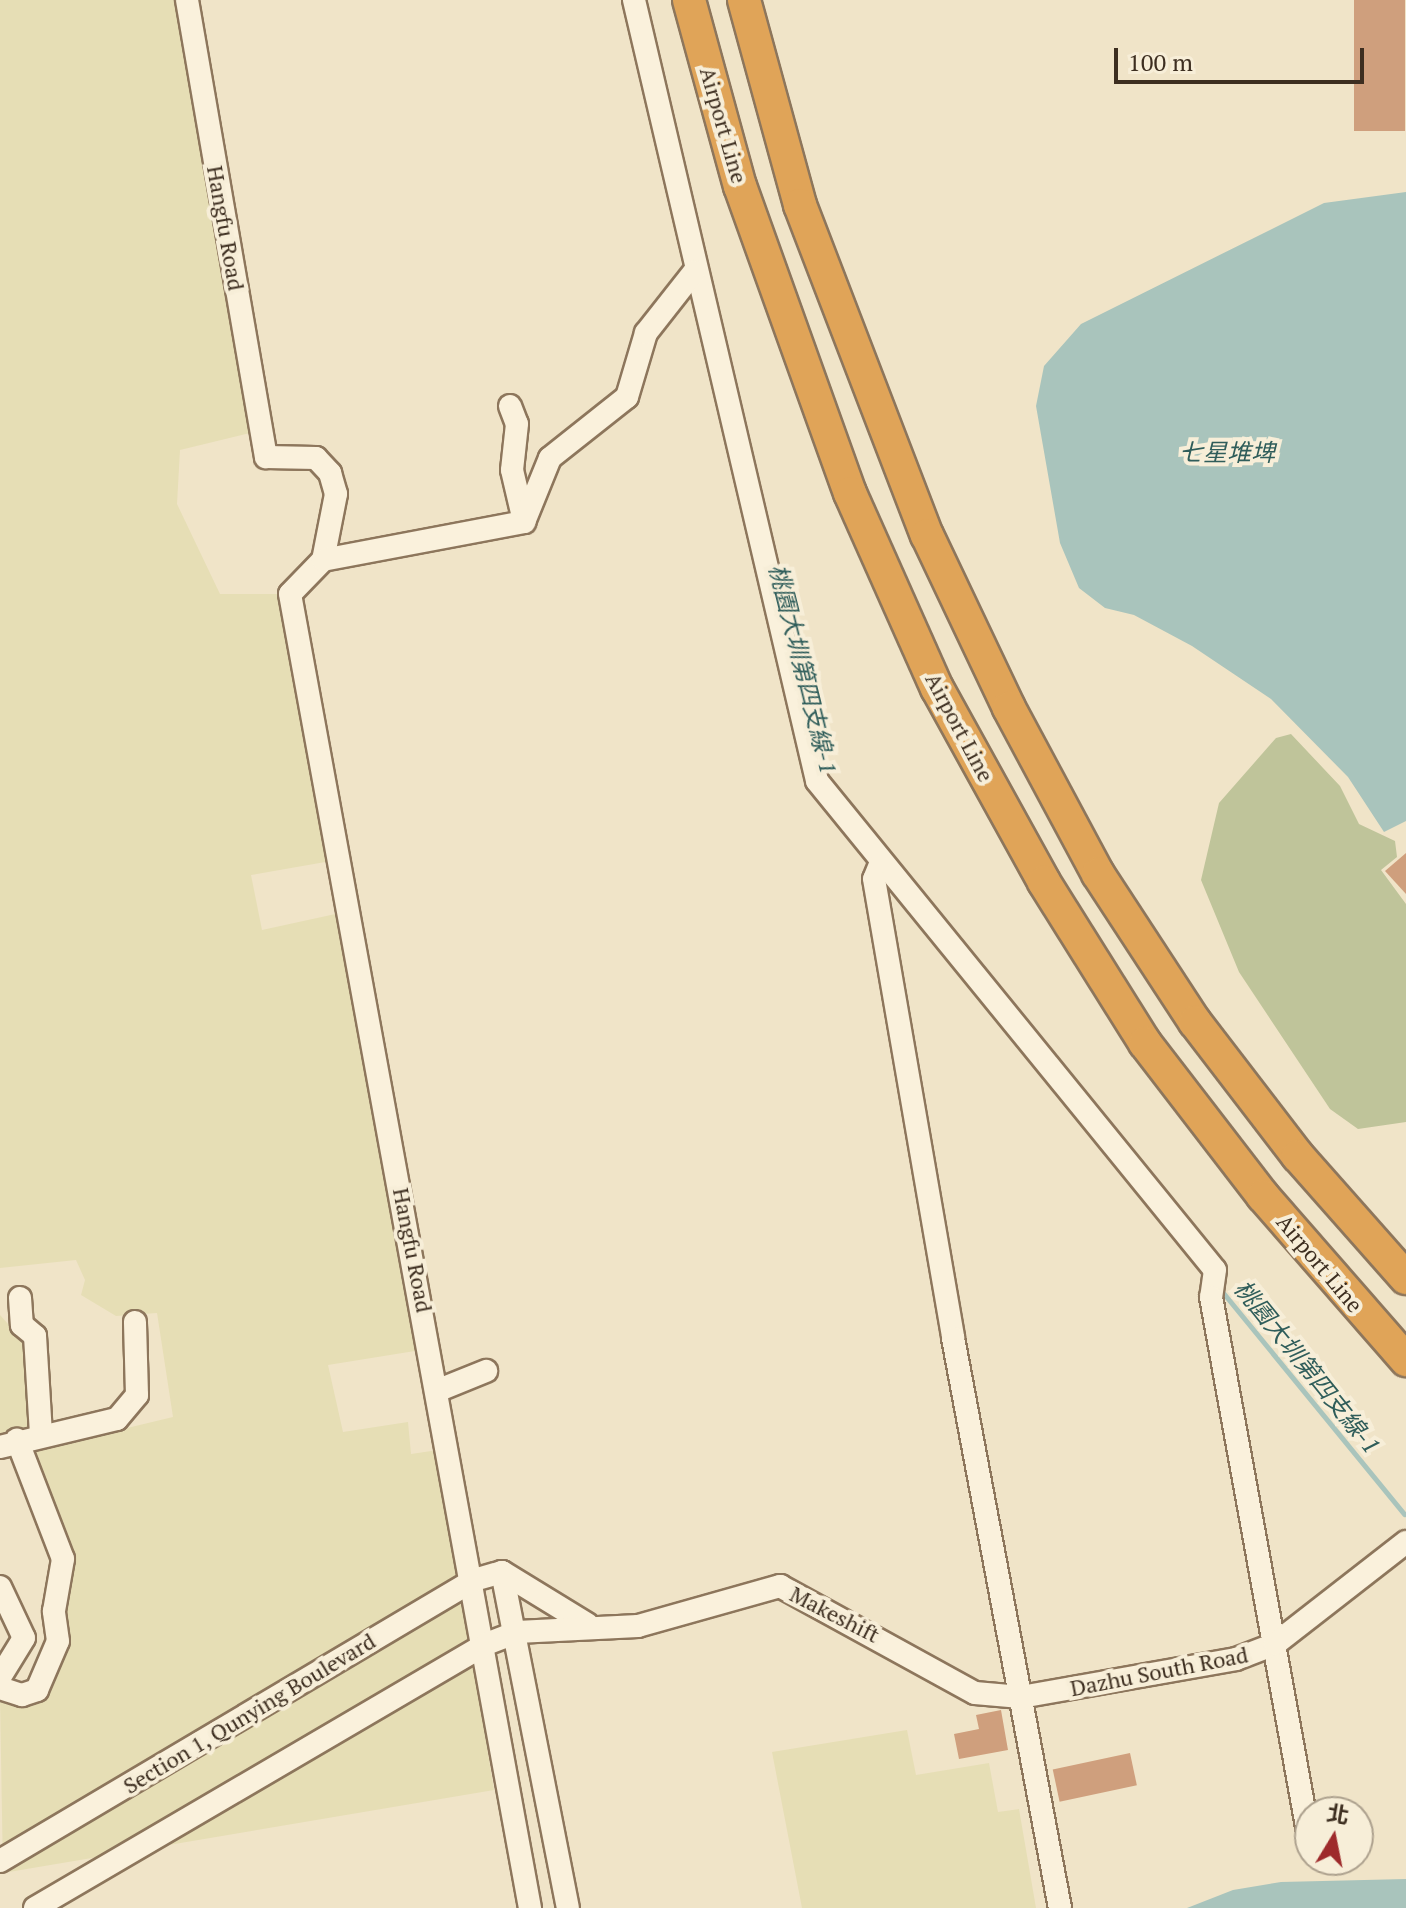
<!DOCTYPE html>
<html>
<head>
<meta charset="utf-8">
<style>
	body { margin:0 }
	#map { position:relative; width:1406px; height:1908px; overflow:hidden; background:#f0e4c8; font-family:"PT Serif","Noto Sans TC",serif }
	div>[style] { position:absolute }
	.farmland>* { inset:0; background:#e6deb5 }
	.cemetery>* { inset:0; background:#bfc49a }
	.water>* { inset:0; background:#a9c4bc }
	.stream>* { height:5px; margin:-2.5px; padding:0 2.5px; transform-origin:2.5px; border-radius:2.5px; background:#a9c4bc }
	.building>* { inset:0; background:#cf9f7d; transform-origin:0 0 }
	.roads { filter:drop-shadow(2px 0 #8d765c) drop-shadow(-2px 0 #8d765c) drop-shadow(0 2px #8d765c) drop-shadow(0 -2px #8d765c) }
	.minor>* { height:22px; margin:-11px; padding:0 11px; transform-origin:11px; border-radius:11px; background:#faf1dc }
	.highway>* { height:32px; margin:-16px; padding:0 16px; transform-origin:16px; border-radius:16px; background:#e0a458 }
	span { translate:-50% -50%; white-space:nowrap; text-align:center; line-height:1.15; -webkit-text-stroke:8px #f7eed8; paint-order:stroke }
	.street-label { font-size:22px; color:#3d2e20 }
	.water-label { font-size:24px; color:#2f5d5a; font-style:italic }
	.north { position:absolute; left:1294px; top:1796px; width:80px; height:80px; box-sizing:border-box; background:#f7eed8; border:2px solid #ada18e; border-radius:50%; rotate:10deg; font-size:22px; font-weight:700; line-height:32px; text-align:center; color:#3d2e20 }
	.north::after { content:''; display:block; margin:auto; width:28px; height:36px; background:#9e2a2b; clip-path:polygon(50% 0,100% 100%,50% 72%,0 100%) }
	.scale { position:absolute; left:1114px; top:48px; width:250px; height:36px; box-sizing:border-box; border:4px solid #3d2e20; border-top:0; padding-left:10px; font-size:24px; line-height:28px; white-space:nowrap; color:#3d2e20; -webkit-text-stroke:6px #f7eed8; paint-order:stroke }
</style>
</head>
<body>
<div id="map">
	<div class="farmland">
		<div style="clip-path:polygon(0 0,174px 0,250px 433px,180px 450px,177px 504px,220px 594px,281px 594px,331px 861px,251px 875px,262px 930px,340px 913px,421px 1350px,328px 1365px,343px 1432px,408px 1422px,411px 1454px,438px 1450px,494px 1790px,3px 1873px,0 1697px,31px 1703px,69px 1558px,27px 1452px,173px 1417px,157px 1313px,116px 1316px,81px 1295px,85px 1280px,76px 1260px,0 1268px)"></div>
		<div style="clip-path:polygon(0 1315px,25px 1343px,35px 1432px,0 1440px)"></div>
		<div style="clip-path:polygon(907px 1730px,916px 1775px,989px 1763px,998px 1812px,1019px 1809px,1036px 1908px,802px 1908px,772px 1752px)"></div>
	</div>
	<div class="cemetery">
		<div style="clip-path:polygon(1291px 734px,1340px 786px,1359px 824px,1395px 841px,1397px 857px,1381px 870px,1406px 904px,1406px 1122px,1358px 1129px,1330px 1109px,1239px 972px,1201px 880px,1219px 803px,1276px 738px)"></div>
	</div>
	<div class="water">
		<div style="clip-path:polygon(1406px 192px,1406px 821px,1384px 832px,1348px 777px,1271px 699px,1192px 646px,1134px 615px,1105px 608px,1079px 588px,1060px 543px,1036px 406px,1044px 366px,1081px 324px,1324px 203px)"></div>
		<div style="clip-path:polygon(1406px 1879px,1406px 1908px,1187px 1908px,1233px 1890px,1281px 1882px)"></div>
	</div>
	<div class="stream">
		<div style="left:1220px;top:1289px;width:291px;rotate:50.7deg"></div>
	</div>
	<div class="building">
		<div style="left:1354px;top:0;width:51px;height:131px"></div>
		<div style="clip-path:polygon(1406px 853px,1406px 894px,1385px 871px)"></div>
		<div style="clip-path:polygon(1001px 1710px,1008px 1750px,959px 1759px,954px 1734px,979px 1729px,976px 1715px)"></div>
		<div style="left:1130px;top:1753px;width:33px;height:79px;rotate:78deg"></div>
	</div>
	<div class="roads">
		<div class="minor">
			<div style="left:187px;top:0;width:464px;rotate:80.2deg"></div>
			<div style="left:266px;top:457px;width:50px;rotate:1.1deg"></div>
			<div style="left:316px;top:458px;width:21px;rotate:47deg"></div>
			<div style="left:330px;top:473px;width:22px;rotate:74deg"></div>
			<div style="left:336px;top:494px;width:67px;rotate:101.1deg"></div>
			<div style="left:323px;top:560px;width:47px;rotate:134.1deg"></div>
			<div style="left:290px;top:594px;width:1336px;rotate:79.65deg"></div>
			<div style="left:634px;top:0;width:802px;rotate:76.81deg"></div>
			<div style="left:817px;top:781px;width:630px;rotate:50.86deg"></div>
			<div style="left:1215px;top:1270px;width:27px;rotate:98deg"></div>
			<div style="left:1211px;top:1297px;width:555px;rotate:79.72deg"></div>
			<div style="left:510px;top:406px;width:19px;rotate:69deg"></div>
			<div style="left:517px;top:424px;width:46px;rotate:96.2deg"></div>
			<div style="left:512px;top:470px;width:48px;rotate:76.8deg"></div>
			<div style="left:323px;top:560px;width:205px;rotate:-10.7deg"></div>
			<div style="left:524px;top:522px;width:69px;rotate:-67.9deg"></div>
			<div style="left:550px;top:458px;width:98px;rotate:-38.4deg"></div>
			<div style="left:627px;top:397px;width:67px;rotate:-73.5deg"></div>
			<div style="left:646px;top:333px;width:78px;rotate:-51.8deg"></div>
			<div style="left:881px;top:862px;width:18px;rotate:112deg"></div>
			<div style="left:874px;top:879px;width:466px;rotate:80.2deg"></div>
			<div style="left:953px;top:1338px;width:580px;rotate:79.37deg"></div>
			<div style="left:20px;top:1298px;width:27px;rotate:86deg"></div>
			<div style="left:22px;top:1325px;width:17px;rotate:40deg"></div>
			<div style="left:35px;top:1336px;width:99px;rotate:86.5deg"></div>
			<div style="left:439px;top:1390px;width:51px;rotate:-22deg"></div>
			<div style="left:0;top:1447px;width:120px;rotate:-13.5deg"></div>
			<div style="left:117px;top:1419px;width:31px;rotate:-50deg"></div>
			<div style="left:137px;top:1395px;width:73px;rotate:-91.6deg"></div>
			<div style="left:502px;top:1572px;width:342px;rotate:78.9deg"></div>
			<div style="left:502px;top:1572px;width:100px;rotate:31.5deg"></div>
			<div style="left:0;top:1587px;width:56px;rotate:64.8deg"></div>
			<div style="left:24px;top:1638px;width:46px;rotate:121.6deg"></div>
			<div style="left:0;top:1688px;width:23px;rotate:18deg"></div>
			<div style="left:22px;top:1695px;width:16px;rotate:-18deg"></div>
			<div style="left:37px;top:1690px;width:53px;rotate:-66.8deg"></div>
			<div style="left:58px;top:1641px;width:30px;rotate:-98deg"></div>
			<div style="left:54px;top:1611px;width:53px;rotate:-80.2deg"></div>
			<div style="left:63px;top:1559px;width:128px;rotate:-111.1deg"></div>
			<div style="left:0;top:1861px;width:551px;rotate:-30.66deg"></div>
			<div style="left:474px;top:1580px;width:29px;rotate:-16deg"></div>
			<div style="left:35px;top:1908px;width:523px;rotate:-30.34deg"></div>
			<div style="left:486px;top:1644px;width:33px;rotate:-21deg"></div>
			<div style="left:517px;top:1632px;width:121px;rotate:-2.8deg"></div>
			<div style="left:638px;top:1626px;width:148px;rotate:-15.7deg"></div>
			<div style="left:780px;top:1586px;width:222px;rotate:28.8deg"></div>
			<div style="left:975px;top:1693px;width:46px;rotate:5deg"></div>
			<div style="left:1021px;top:1697px;width:218px;rotate:-10deg"></div>
			<div style="left:1236px;top:1659px;width:42px;rotate:-21deg"></div>
			<div style="left:1275px;top:1644px;width:166px;rotate:-37.9deg"></div>
		</div>
		<div class="highway">
			<div style="left:689px;top:0;width:193px;rotate:74.7deg"></div>
			<div style="left:740px;top:186px;width:326px;rotate:70.3deg"></div>
			<div style="left:850px;top:493px;width:214px;rotate:66deg"></div>
			<div style="left:937px;top:688px;width:222px;rotate:61.1deg"></div>
			<div style="left:1044px;top:882px;width:190px;rotate:57.9deg"></div>
			<div style="left:1145px;top:1043px;width:193px;rotate:52.4deg"></div>
			<div style="left:1263px;top:1196px;width:218px;rotate:48.9deg"></div>
			<div style="left:744px;top:0;width:213px;rotate:74.7deg"></div>
			<div style="left:800px;top:205px;width:354px;rotate:69deg"></div>
			<div style="left:927px;top:535px;width:191px;rotate:64.6deg"></div>
			<div style="left:1009px;top:708px;width:188px;rotate:61.8deg"></div>
			<div style="left:1098px;top:874px;width:177px;rotate:56.8deg"></div>
			<div style="left:1195px;top:1022px;width:169px;rotate:52.5deg"></div>
			<div style="left:1298px;top:1156px;width:163px;rotate:48.5deg"></div>
		</div>
	</div>
	<div class="street-label">
		<span style="left:724px;top:125px;rotate:74deg">Airport Line</span>
		<span style="left:226px;top:228px;rotate:80deg">Hangfu Road</span>
		<span style="left:960px;top:727px;rotate:62deg">Airport Line</span>
		<span style="left:413px;top:1250px;rotate:79deg">Hangfu Road</span>
		<span style="left:1320px;top:1263px;rotate:50deg">Airport Line</span>
		<span style="left:835px;top:1614px;rotate:27deg">Makeshift</span>
		<span style="left:1159px;top:1671px;rotate:-11deg">Dazhu South Road</span>
		<span style="left:249px;top:1713px;rotate:-31deg">Section 1, Qunying Boulevard</span>
	</div>
	<div class="water-label">
		<span style="left:1227px;top:453px">七星堆埤</span>
		<span style="left:803px;top:669px;rotate:76deg">桃園大圳第四支線-1</span>
		<span style="left:1307px;top:1367px;rotate:51deg">桃園大圳第四支線-1</span>
	</div>
	<div class="north">北</div>
	<div class="scale">100 m</div>
</div>
</body>
</html>
